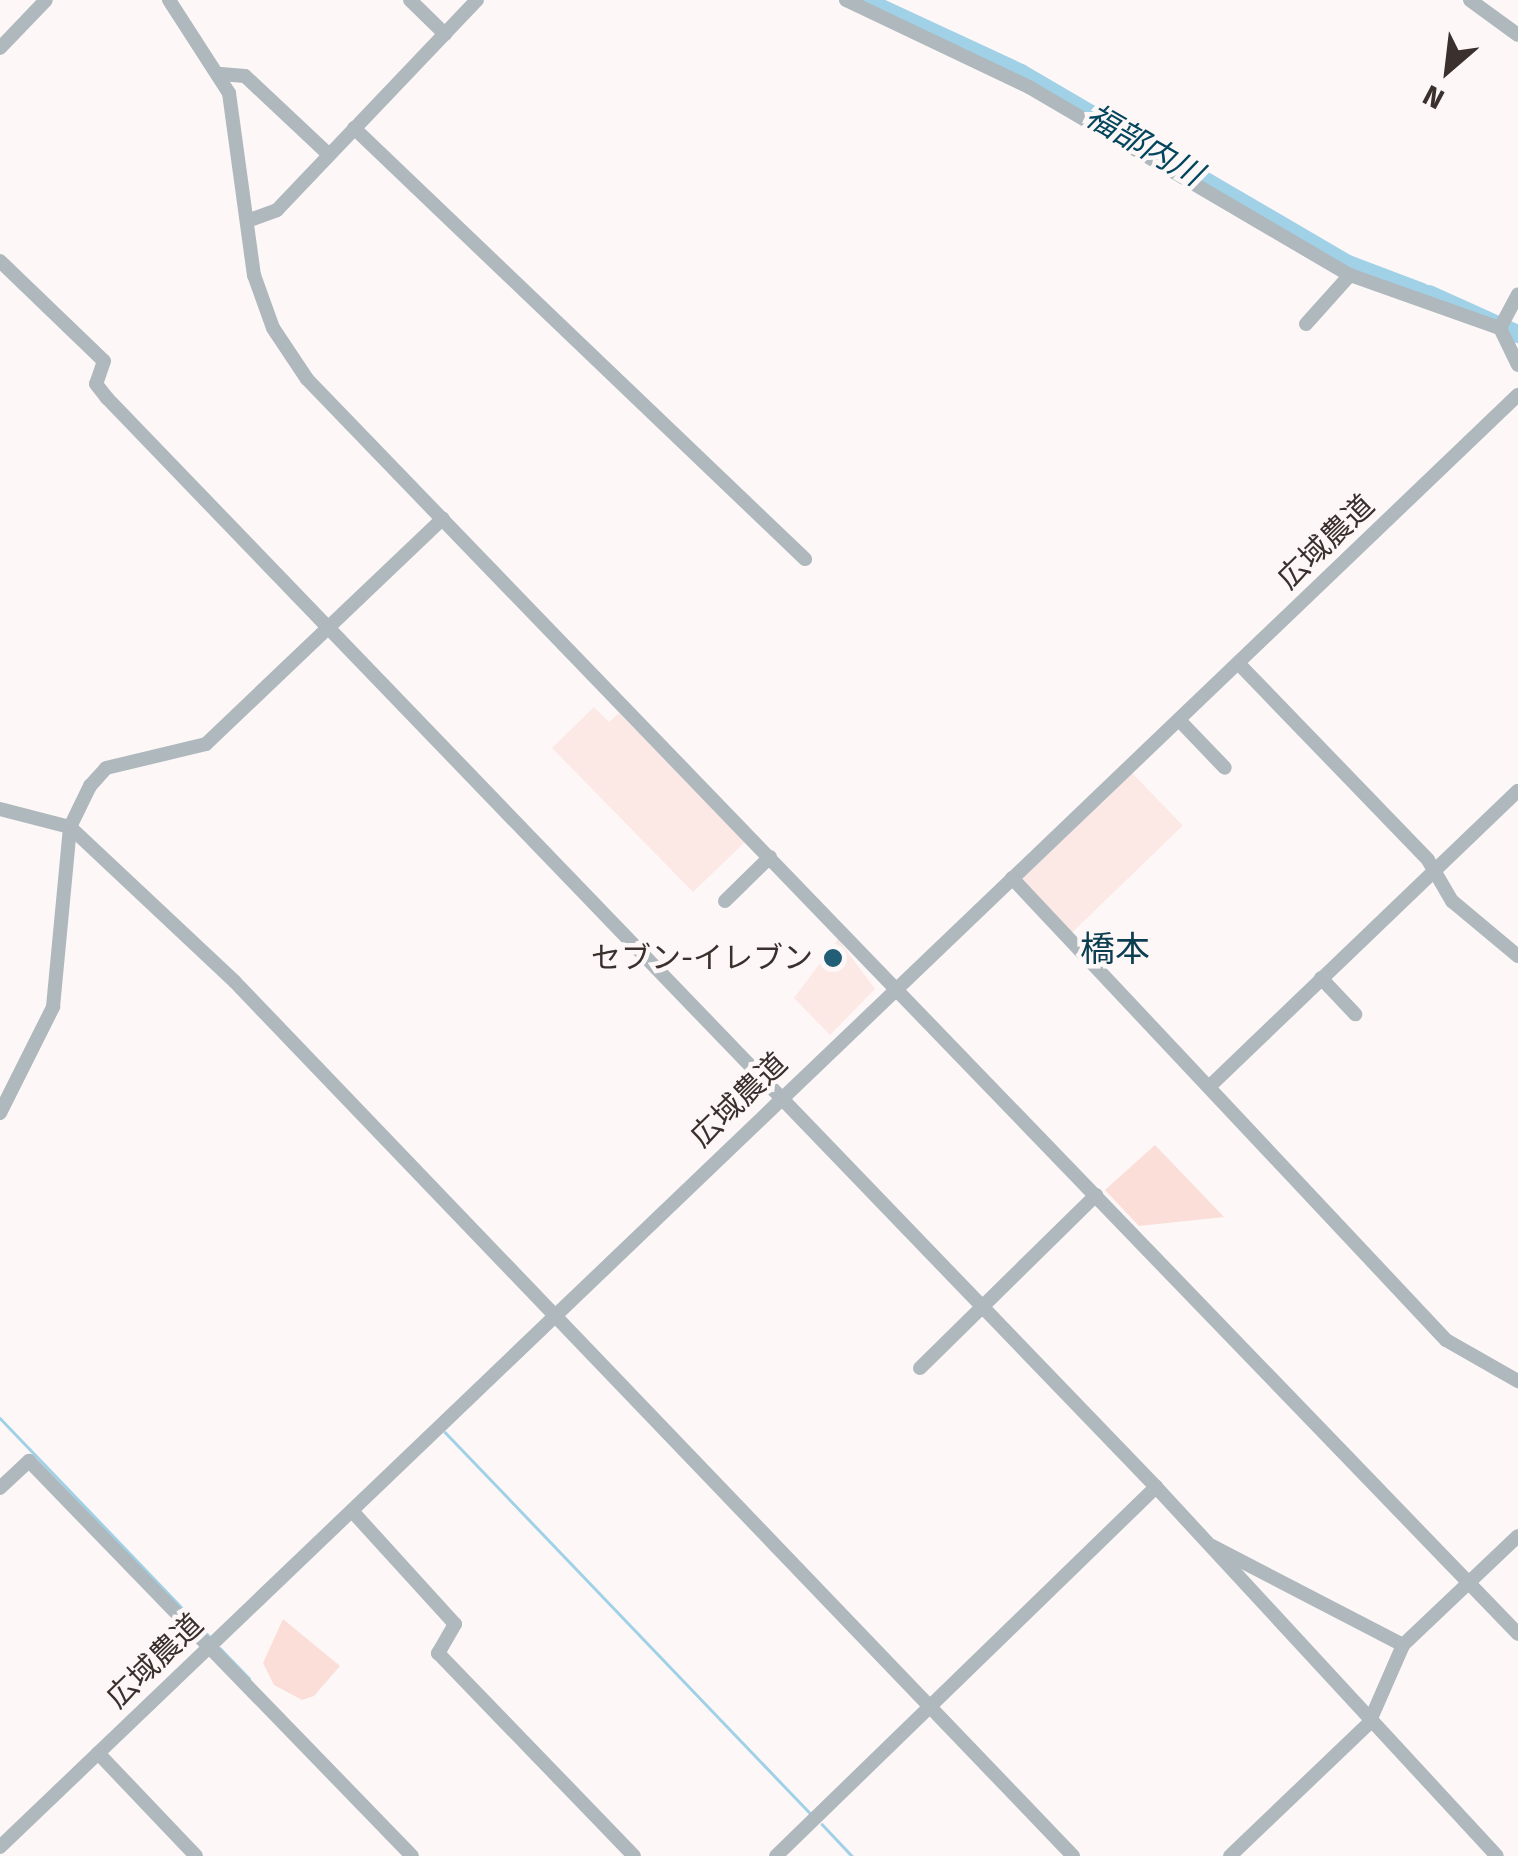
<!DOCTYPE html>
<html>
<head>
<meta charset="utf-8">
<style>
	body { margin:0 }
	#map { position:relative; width:1518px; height:1856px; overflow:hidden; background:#fdf8f7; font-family:"Fira Sans","Noto Sans JP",sans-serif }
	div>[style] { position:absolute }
	.built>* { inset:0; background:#fce8e4; transform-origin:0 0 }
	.green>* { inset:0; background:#fbded8 }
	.stream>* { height:2.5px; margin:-1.25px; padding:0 1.25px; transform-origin:1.25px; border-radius:1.25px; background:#a1d1e7 }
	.river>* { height:18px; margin:-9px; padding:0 9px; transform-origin:9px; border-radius:9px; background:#a1d1e7 }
	.minor>* { height:14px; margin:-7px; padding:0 7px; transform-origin:7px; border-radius:7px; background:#aeb8bd }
	.dots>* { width:28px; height:28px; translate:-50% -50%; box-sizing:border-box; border:5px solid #fdf8f7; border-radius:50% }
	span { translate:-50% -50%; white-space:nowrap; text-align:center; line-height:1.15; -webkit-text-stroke:9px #fdf8f7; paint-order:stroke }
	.street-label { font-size:30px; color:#3a302e }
	.poi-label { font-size:30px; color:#3a302e }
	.right { translate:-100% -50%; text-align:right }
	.water-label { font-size:32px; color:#03465d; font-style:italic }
	.quarter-label { font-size:35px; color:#0b3e50 }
	.north { position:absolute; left:1398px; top:20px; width:100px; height:100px; -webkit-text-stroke:8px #fdf8f7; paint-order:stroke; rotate:208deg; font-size:28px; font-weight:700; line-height:40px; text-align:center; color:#3a302e }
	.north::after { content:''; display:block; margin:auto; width:35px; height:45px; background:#3a302e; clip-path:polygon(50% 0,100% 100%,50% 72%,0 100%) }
</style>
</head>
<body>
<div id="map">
	<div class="built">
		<div style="clip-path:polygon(594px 707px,609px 722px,619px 713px,745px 842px,693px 892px,552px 748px)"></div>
		<div style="left:1132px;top:773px;width:73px;height:156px;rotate:46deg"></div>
		<div style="clip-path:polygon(838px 939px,875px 989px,830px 1035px,794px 998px)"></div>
	</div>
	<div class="green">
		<div style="clip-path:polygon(1155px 1145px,1224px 1217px,1139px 1226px,1105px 1190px)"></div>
		<div style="clip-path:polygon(283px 1619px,340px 1666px,314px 1696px,302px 1700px,274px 1685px,263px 1663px)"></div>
	</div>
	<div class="stream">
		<div style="left:0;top:1418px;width:303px;rotate:46.2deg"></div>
		<div style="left:445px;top:1432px;width:528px;rotate:46.23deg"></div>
		<div style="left:220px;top:1648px;width:42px;rotate:46deg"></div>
		<div style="left:822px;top:1824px;width:44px;rotate:46.8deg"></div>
	</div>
	<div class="river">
		<div style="left:864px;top:0;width:173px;rotate:24.9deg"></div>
		<div style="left:1021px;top:73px;width:379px;rotate:30.3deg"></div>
		<div style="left:1348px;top:264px;width:79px;rotate:20.7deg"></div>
		<div style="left:1429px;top:294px;width:98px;rotate:24.2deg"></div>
	</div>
	<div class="minor">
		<div style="left:169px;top:0;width:111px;rotate:57.2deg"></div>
		<div style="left:229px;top:93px;width:184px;rotate:82.2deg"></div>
		<div style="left:254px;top:275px;width:56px;rotate:70.3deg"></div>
		<div style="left:273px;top:328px;width:61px;rotate:56.3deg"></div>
		<div style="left:307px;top:379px;width:1744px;rotate:46.02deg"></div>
		<div style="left:410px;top:0;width:49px;rotate:44.2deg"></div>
		<div style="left:846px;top:0;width:203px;rotate:25.4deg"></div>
		<div style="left:1029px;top:87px;width:372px;rotate:30.4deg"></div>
		<div style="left:1350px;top:275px;width:159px;rotate:19.5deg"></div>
		<div style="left:1500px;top:328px;width:41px;rotate:64.1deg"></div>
		<div style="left:1470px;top:0;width:59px;rotate:36.1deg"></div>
		<div style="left:0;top:48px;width:66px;rotate:-46.2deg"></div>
		<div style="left:221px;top:74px;width:24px;rotate:5deg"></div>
		<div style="left:245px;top:76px;width:115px;rotate:43.2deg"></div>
		<div style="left:354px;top:128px;width:624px;rotate:43.7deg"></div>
		<div style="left:247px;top:221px;width:32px;rotate:-20deg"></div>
		<div style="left:277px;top:210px;width:290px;rotate:-46.4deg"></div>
		<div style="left:0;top:261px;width:144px;rotate:43.9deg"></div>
		<div style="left:104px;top:361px;width:24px;rotate:109deg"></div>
		<div style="left:96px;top:384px;width:18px;rotate:52deg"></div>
		<div style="left:107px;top:398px;width:1512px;rotate:46.07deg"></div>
		<div style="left:1156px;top:1487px;width:502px;rotate:47.26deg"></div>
		<div style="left:1306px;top:324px;width:66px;rotate:-48.1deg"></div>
		<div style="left:1500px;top:328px;width:38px;rotate:-62deg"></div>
		<div style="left:1239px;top:664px;width:272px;rotate:46deg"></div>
		<div style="left:1428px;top:860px;width:48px;rotate:59.7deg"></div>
		<div style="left:1452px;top:901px;width:86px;rotate:39.8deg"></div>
		<div style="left:1179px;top:720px;width:66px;rotate:46.2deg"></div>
		<div style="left:0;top:809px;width:72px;rotate:14.4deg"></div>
		<div style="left:70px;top:827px;width:226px;rotate:43.2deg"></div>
		<div style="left:235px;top:982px;width:1211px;rotate:46.2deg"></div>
		<div style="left:1012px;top:878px;width:634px;rotate:46.79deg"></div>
		<div style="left:1446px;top:1340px;width:83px;rotate:29.7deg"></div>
		<div style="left:725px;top:901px;width:63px;rotate:-44.4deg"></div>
		<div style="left:1321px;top:978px;width:50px;rotate:46.6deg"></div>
		<div style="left:1211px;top:1085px;width:425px;rotate:-43.8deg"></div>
		<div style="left:0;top:1113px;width:119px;rotate:-63.4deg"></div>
		<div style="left:53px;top:1007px;width:181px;rotate:-84.6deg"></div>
		<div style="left:70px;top:827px;width:46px;rotate:-64deg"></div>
		<div style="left:90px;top:786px;width:24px;rotate:-48deg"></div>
		<div style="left:106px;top:768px;width:103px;rotate:-13.5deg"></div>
		<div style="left:206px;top:744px;width:327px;rotate:-43.6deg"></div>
		<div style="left:920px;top:1368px;width:247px;rotate:-44.5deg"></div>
		<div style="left:0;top:1488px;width:40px;rotate:-43deg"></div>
		<div style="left:29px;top:1461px;width:550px;rotate:45.88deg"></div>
		<div style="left:352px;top:1511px;width:153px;rotate:47.7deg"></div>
		<div style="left:455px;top:1624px;width:34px;rotate:120deg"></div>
		<div style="left:438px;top:1653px;width:282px;rotate:46deg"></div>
		<div style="left:1212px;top:1546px;width:215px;rotate:27.4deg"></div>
		<div style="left:98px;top:1753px;width:142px;rotate:46.4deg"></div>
		<div style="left:0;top:1847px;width:2101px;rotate:-43.73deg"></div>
		<div style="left:776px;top:1856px;width:530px;rotate:-44.16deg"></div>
		<div style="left:1230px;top:1856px;width:192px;rotate:-43.7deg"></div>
		<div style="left:1369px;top:1723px;width:85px;rotate:-66.4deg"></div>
		<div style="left:1403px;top:1645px;width:158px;rotate:-43.5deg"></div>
	</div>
	<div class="dots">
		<div style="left:833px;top:958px;background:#225e76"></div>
	</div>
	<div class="street-label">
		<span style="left:1326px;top:542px;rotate:-44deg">広域農道</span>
		<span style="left:739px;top:1100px;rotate:-44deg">広域農道</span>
		<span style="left:155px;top:1661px;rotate:-44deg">広域農道</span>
	</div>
	<div class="poi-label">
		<span class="right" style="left:813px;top:958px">セブン-イレブン</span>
	</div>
	<div class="water-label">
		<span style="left:1144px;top:145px;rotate:30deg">福部内川</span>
	</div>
	<div class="quarter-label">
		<span style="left:1115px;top:949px">橋本</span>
	</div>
	<div class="north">N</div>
</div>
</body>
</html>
